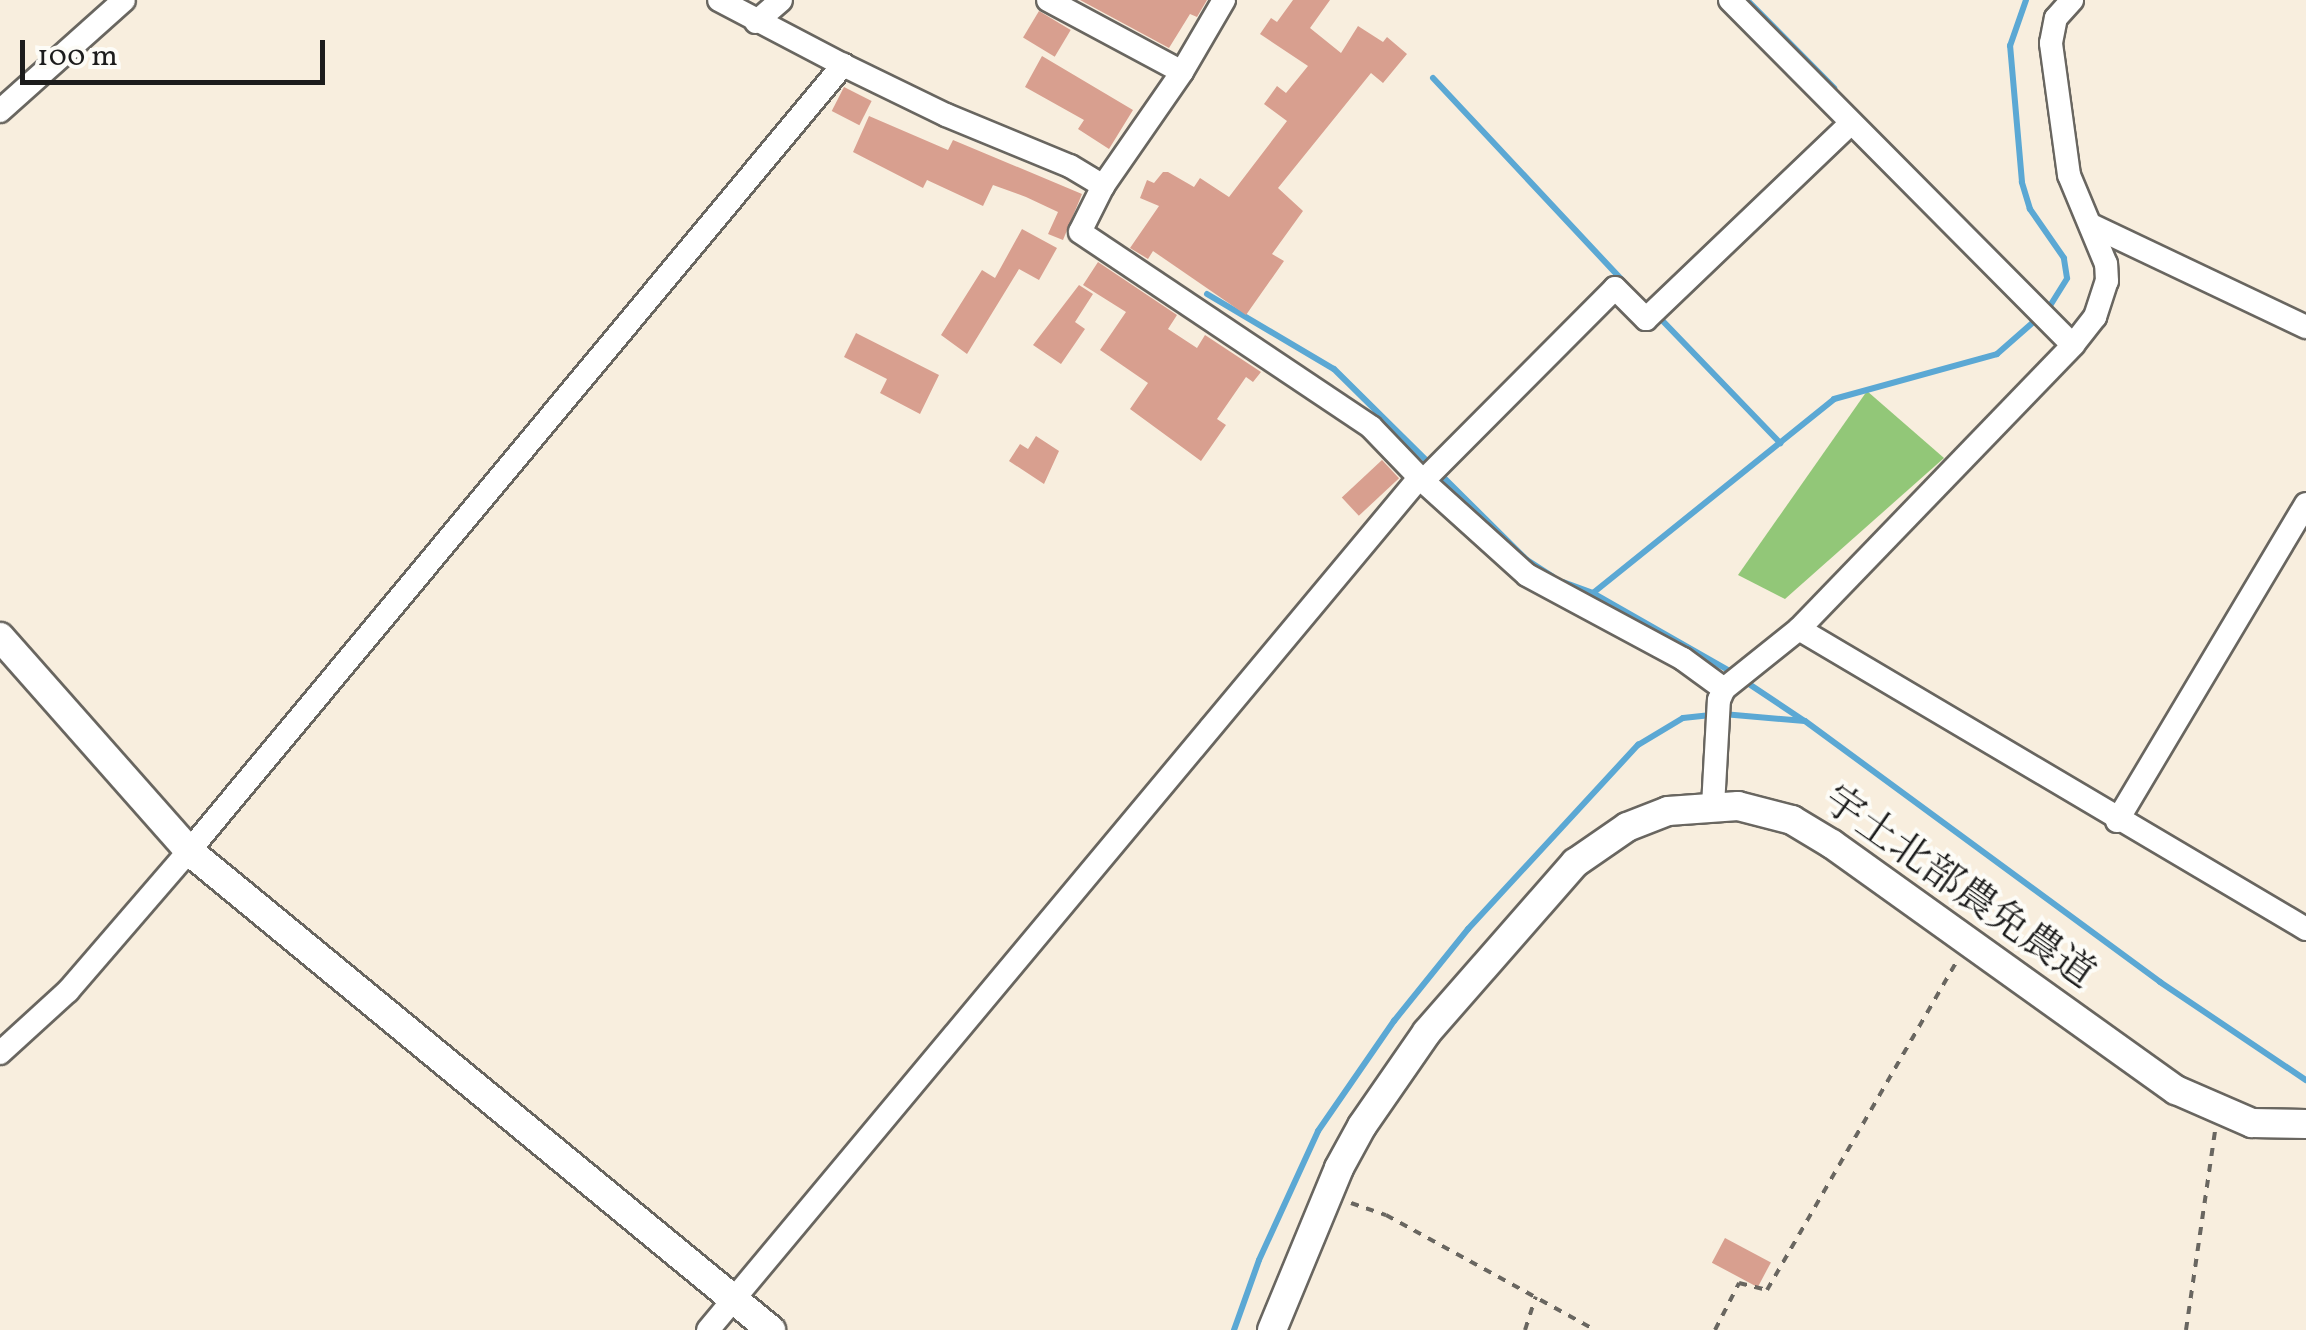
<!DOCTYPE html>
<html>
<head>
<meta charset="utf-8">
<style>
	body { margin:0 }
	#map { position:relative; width:2306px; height:1330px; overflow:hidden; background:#f8eede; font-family:Vollkorn,"Noto Serif JP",serif }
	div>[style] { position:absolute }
	.green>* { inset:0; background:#92c778 }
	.stream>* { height:6px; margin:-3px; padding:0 3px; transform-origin:3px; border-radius:3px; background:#5ba8d4 }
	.building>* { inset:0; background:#d89f8f; transform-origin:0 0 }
	.path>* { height:4px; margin-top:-2px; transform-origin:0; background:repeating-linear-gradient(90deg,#696660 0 8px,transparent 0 16px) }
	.roads { filter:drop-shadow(2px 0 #696660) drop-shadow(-2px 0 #696660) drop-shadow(0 2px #696660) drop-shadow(0 -2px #696660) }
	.minor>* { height:22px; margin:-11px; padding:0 11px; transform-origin:11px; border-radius:11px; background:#fff }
	.tertiary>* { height:28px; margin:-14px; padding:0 14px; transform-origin:14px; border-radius:14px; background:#fff }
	span { translate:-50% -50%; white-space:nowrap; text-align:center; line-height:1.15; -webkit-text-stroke:8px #fdfcf7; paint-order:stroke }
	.street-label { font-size:40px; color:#1c1c1c }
	.scale { position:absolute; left:20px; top:40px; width:305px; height:45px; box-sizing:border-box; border:5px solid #1c1c1c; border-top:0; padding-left:12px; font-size:30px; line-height:35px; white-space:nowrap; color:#1c1c1c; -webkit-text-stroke:8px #fdfcf7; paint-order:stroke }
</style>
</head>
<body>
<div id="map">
	<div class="green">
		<div style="clip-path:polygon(1867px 391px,1944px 458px,1785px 599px,1738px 575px)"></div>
	</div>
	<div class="stream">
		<div style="left:1747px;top:0;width:124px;rotate:45.3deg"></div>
		<div style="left:1433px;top:78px;width:284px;rotate:46.9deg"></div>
		<div style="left:1207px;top:294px;width:147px;rotate:30.6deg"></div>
		<div style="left:1334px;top:369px;width:136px;rotate:44.7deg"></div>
		<div style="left:1657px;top:315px;width:178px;rotate:46.1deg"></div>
		<div style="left:1440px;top:474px;width:122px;rotate:44.7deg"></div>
		<div style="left:1527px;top:560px;width:30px;rotate:33deg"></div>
		<div style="left:1563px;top:582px;width:32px;rotate:20deg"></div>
		<div style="left:1593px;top:593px;width:161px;rotate:29.7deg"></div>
		<div style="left:1593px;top:593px;width:309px;rotate:-38.8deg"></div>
		<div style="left:1834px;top:399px;width:169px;rotate:-15.4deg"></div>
		<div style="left:1997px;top:354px;width:68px;rotate:-41.4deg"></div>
		<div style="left:2048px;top:309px;width:36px;rotate:-58deg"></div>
		<div style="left:2067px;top:278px;width:20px;rotate:-99deg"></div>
		<div style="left:2064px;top:258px;width:60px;rotate:-124.8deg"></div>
		<div style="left:2030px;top:209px;width:28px;rotate:-107deg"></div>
		<div style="left:2022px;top:182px;width:137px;rotate:-95deg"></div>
		<div style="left:2010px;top:46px;width:49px;rotate:-70.8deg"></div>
		<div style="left:1743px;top:680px;width:72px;rotate:33.7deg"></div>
		<div style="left:1723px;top:714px;width:82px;rotate:4.9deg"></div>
		<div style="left:1805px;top:721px;width:441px;rotate:36.3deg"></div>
		<div style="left:2160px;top:982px;width:176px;rotate:33.9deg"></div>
		<div style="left:1234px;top:1330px;width:74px;rotate:-70.3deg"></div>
		<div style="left:1259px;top:1260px;width:142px;rotate:-65.4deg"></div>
		<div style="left:1318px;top:1131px;width:134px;rotate:-55.4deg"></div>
		<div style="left:1394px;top:1021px;width:118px;rotate:-51.2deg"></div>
		<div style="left:1468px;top:929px;width:251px;rotate:-47.3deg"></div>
		<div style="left:1638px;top:745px;width:52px;rotate:-31deg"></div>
		<div style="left:1683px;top:718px;width:28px;rotate:-6deg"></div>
	</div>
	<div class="building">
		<div style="clip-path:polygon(1080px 0,1207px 0,1197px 17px,1190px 14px,1169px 48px)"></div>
		<div style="clip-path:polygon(1293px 0,1330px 0,1310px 28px,1341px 53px,1358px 26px,1383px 42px,1387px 37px,1407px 54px,1383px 83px,1371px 73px,1278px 188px,1303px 211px,1272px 254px,1284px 261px,1246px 315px,1153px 251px,1148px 259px,1130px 248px,1159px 206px,1140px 198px,1147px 180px,1154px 183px,1163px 172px,1168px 172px,1194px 187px,1200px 178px,1229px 197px,1287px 121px,1264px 104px,1277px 86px,1286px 93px,1308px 66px,1260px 34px,1271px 18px,1277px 22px)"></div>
		<div style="left:1039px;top:11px;width:37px;height:31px;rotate:31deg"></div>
		<div style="clip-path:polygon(1042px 56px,1133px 110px,1109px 149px,1078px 129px,1084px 120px,1025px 87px)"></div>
		<div style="left:844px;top:87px;width:31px;height:27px;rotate:27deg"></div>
		<div style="clip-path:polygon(869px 116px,948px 150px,953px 140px,1082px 194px,1063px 240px,1048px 234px,1058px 212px,1026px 197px,993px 185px,983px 206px,927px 180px,923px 188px,853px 152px)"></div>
		<div style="clip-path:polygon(1022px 229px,1057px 248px,1039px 280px,1019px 269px,967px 354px,941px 335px,982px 270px,995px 278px)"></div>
		<div style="clip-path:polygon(1098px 262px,1177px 315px,1168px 329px,1197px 348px,1205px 335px,1261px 372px,1253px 382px,1246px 377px,1217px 419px,1226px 425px,1201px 461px,1130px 409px,1148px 383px,1100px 350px,1126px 312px,1083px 285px)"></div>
		<div style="clip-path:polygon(1079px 285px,1093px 294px,1075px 322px,1085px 329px,1061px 364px,1033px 345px)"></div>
		<div style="clip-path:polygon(856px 333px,939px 375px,920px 414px,880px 393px,887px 379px,844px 357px)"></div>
		<div style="clip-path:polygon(1036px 436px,1059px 451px,1044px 484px,1009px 461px,1020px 444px,1028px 449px)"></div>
		<div style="left:1382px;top:460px;width:25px;height:55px;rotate:47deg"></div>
		<div style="left:1725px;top:1238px;width:52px;height:28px;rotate:28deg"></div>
	</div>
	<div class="path">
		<div style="left:1351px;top:1203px;width:37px;rotate:19deg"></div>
		<div style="left:1386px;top:1215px;width:239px;rotate:28.8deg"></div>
		<div style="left:1525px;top:1330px;width:35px;rotate:-72deg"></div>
		<div style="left:1715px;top:1330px;width:53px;rotate:-62.9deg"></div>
		<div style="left:1739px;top:1283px;width:29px;rotate:14deg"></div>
		<div style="left:1767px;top:1290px;width:379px;rotate:-60deg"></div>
		<div style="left:2186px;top:1330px;width:201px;rotate:-81.7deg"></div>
	</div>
	<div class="roads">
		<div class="minor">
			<div style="left:719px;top:0;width:140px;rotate:27.7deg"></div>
			<div style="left:843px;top:65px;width:114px;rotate:25.9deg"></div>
			<div style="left:946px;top:115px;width:134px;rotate:22.4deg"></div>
			<div style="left:1070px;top:166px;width:39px;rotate:31deg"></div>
			<div style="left:1048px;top:0;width:152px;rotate:28.2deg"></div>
			<div style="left:1224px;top:0;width:83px;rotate:120.3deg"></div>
			<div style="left:1182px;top:72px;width:139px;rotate:124.7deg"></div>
			<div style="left:1103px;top:186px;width:51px;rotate:116.6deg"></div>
			<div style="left:1080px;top:232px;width:350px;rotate:33.8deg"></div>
			<div style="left:1371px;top:427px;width:75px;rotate:46.1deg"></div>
			<div style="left:1423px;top:481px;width:140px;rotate:42.1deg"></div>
			<div style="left:1527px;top:575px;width:177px;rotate:28.3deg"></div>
			<div style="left:1683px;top:659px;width:51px;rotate:36.2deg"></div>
			<div style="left:1730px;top:0;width:486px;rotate:45.2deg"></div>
			<div style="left:756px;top:22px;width:33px;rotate:-41deg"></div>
			<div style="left:0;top:111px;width:166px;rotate:-41.8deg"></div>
			<div style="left:2091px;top:225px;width:238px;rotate:25.4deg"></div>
			<div style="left:1423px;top:481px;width:272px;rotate:-45.1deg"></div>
			<div style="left:1615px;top:288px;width:44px;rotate:45deg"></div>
			<div style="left:1646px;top:319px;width:282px;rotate:-43.7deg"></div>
			<div style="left:1799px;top:629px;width:589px;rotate:30.61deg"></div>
			<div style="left:1713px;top:806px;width:106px;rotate:-86.8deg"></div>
			<div style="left:1719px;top:700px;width:12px;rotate:-66deg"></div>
			<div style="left:1724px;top:689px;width:96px;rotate:-38.7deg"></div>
			<div style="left:1799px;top:629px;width:395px;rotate:-46deg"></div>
			<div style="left:2073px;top:345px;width:36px;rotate:-52deg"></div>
			<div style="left:2095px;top:317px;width:38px;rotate:-72deg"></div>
			<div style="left:2107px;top:281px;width:17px;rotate:-93deg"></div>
			<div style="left:2106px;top:264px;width:96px;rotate:-112.6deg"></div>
			<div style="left:2069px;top:175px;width:133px;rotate:-97.8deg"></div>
			<div style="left:2051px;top:43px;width:25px;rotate:-79deg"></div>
			<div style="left:2056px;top:18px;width:24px;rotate:-48deg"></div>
			<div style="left:2117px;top:821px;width:369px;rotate:-59.2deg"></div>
			<div style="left:0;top:1053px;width:92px;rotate:-42.4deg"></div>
			<div style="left:68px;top:991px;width:185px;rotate:-49.2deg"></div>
			<div style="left:189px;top:851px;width:1023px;rotate:-50.24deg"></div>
			<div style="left:708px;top:1330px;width:1111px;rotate:-50.15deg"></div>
		</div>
		<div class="tertiary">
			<div style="left:0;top:637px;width:286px;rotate:48.5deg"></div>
			<div style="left:189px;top:851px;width:754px;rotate:39.46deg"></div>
			<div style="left:1272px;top:1330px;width:175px;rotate:-67.5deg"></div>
			<div style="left:1339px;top:1168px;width:48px;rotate:-61.3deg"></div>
			<div style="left:1362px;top:1126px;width:114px;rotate:-55.3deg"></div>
			<div style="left:1427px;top:1032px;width:225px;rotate:-48.8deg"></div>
			<div style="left:1575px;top:863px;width:63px;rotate:-34.7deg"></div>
			<div style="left:1627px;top:827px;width:44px;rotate:-21.3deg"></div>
			<div style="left:1668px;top:811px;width:70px;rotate:-4.1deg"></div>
			<div style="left:1738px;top:806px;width:56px;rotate:14.5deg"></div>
			<div style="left:1792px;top:820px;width:47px;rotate:31deg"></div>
			<div style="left:1832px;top:844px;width:423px;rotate:35.6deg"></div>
			<div style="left:2176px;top:1090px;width:83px;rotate:23.5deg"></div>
			<div style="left:2252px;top:1123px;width:54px;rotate:1.1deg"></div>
		</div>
	</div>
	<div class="street-label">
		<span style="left:1958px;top:889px;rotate:35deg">宇土北部農免農道</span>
	</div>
	<div class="scale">100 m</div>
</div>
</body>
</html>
